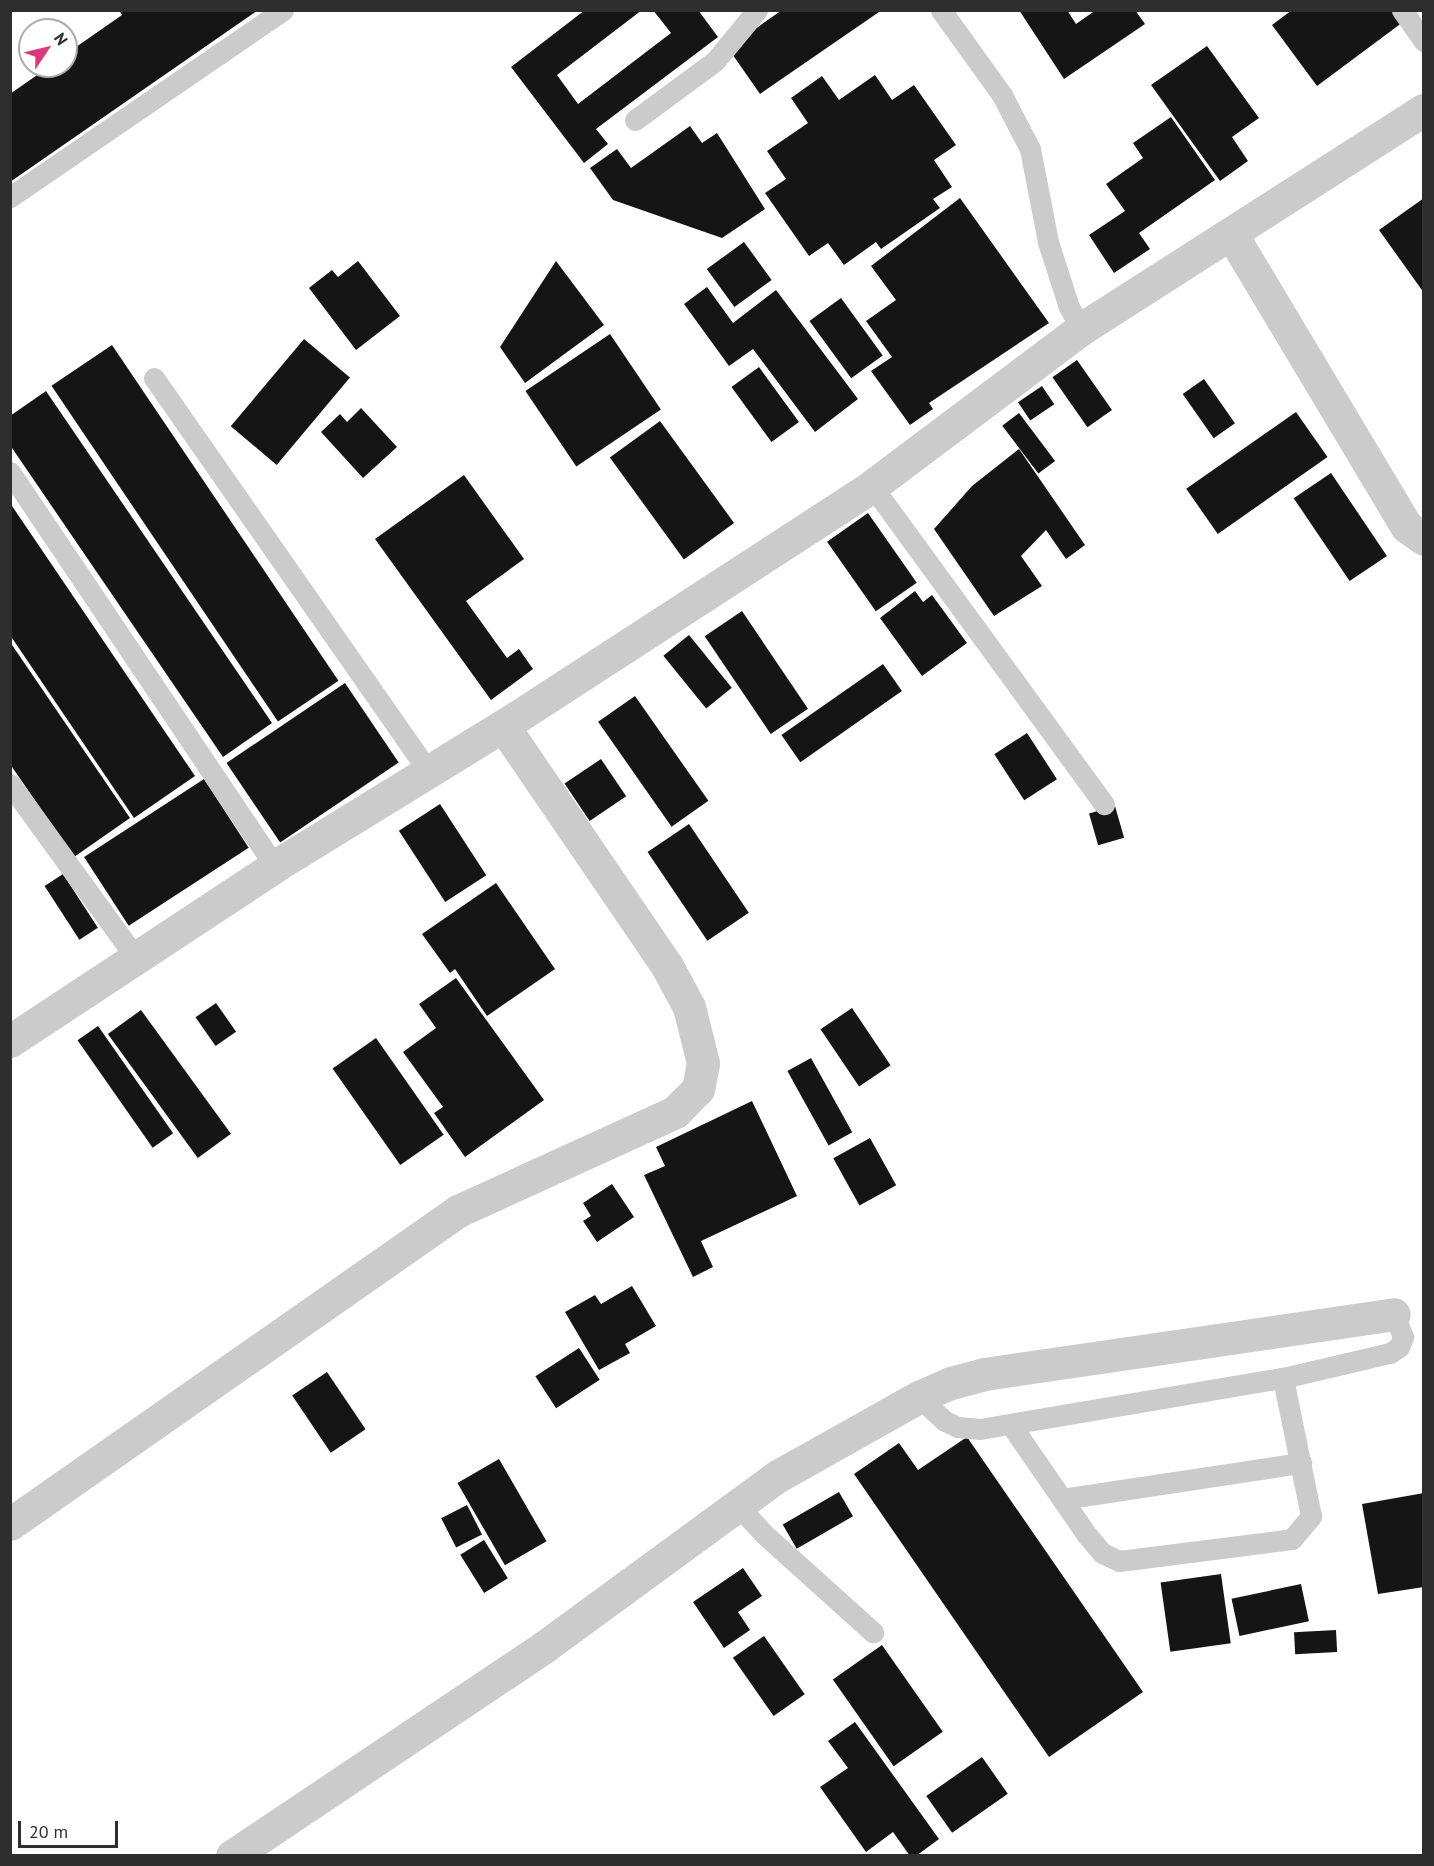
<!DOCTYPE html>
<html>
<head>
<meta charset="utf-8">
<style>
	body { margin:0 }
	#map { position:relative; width:1434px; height:1866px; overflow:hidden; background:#fff; font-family:"PT Sans",sans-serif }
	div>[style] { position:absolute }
	.building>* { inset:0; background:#151515; transform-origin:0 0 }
	.service>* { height:21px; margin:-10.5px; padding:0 10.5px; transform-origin:10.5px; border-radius:10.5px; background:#cbcbcb }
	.minor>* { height:33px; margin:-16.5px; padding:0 16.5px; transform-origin:16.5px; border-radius:16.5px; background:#cbcbcb }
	span { translate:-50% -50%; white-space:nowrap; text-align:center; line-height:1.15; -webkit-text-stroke:6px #fff; paint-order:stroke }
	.frame { position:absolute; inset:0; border:12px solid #2e2e2e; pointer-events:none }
	.north { position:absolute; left:18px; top:18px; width:60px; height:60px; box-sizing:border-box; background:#fff; border:2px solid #ababab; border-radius:50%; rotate:55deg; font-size:16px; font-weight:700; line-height:24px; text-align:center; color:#2e2e2e }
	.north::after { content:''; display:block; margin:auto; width:21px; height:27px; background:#db397d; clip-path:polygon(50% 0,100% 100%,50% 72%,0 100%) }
	.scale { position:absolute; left:18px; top:1821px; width:100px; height:27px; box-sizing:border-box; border:3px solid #2e2e2e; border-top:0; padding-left:8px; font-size:18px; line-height:21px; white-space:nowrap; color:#2e2e2e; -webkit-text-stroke:4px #fff; paint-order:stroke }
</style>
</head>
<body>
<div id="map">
	<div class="building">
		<div style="clip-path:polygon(119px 10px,258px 10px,10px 182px,10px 94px,50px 66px,66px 66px,66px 54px,122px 15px)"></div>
		<div style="clip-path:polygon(585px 10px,642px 10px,557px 75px,578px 104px,671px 33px,653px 10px,698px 10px,718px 37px,596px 129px,608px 144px,584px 163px,511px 67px)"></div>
		<div style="clip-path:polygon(782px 10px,878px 10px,879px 12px,760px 94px,728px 48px)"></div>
		<div style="clip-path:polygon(1019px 10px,1067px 10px,1076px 24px,1096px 10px,1135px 10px,1145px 24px,1064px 79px)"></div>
		<div style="clip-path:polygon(1292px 10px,1395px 10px,1403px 22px,1317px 86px,1272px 25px)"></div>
		<div style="clip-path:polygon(1207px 46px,1259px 118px,1232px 137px,1248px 161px,1220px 181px,1151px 85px)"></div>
		<div style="clip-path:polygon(875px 75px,892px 100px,914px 85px,956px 145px,934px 160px,952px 187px,933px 199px,940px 208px,881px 249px,876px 242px,844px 265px,828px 243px,809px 256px,765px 193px,786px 179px,767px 151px,808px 123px,791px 98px,822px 76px,839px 100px)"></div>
		<div style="clip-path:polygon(1171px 117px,1215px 180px,1139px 233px,1150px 249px,1114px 273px,1089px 235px,1125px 211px,1106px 184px,1143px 158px,1133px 143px)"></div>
		<div style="clip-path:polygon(690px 126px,702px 143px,717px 133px,765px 209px,722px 238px,613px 200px,590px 168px,617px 149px,631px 168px)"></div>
		<div style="clip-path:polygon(960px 198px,1049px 323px,929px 403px,933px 409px,910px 425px,871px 371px,892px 357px,866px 321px,896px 300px,871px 266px)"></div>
		<div style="clip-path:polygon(1424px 198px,1424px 293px,1379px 230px)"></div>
		<div style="left:744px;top:242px;width:47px;height:46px;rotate:54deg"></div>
		<div style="clip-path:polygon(358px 261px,400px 316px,356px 350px,309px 288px,332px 270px,338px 277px)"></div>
		<div style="clip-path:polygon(556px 261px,604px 325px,525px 383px,500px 347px)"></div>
		<div style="clip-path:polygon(707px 287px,733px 323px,776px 290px,858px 399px,815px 432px,753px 349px,729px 366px,684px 304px)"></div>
		<div style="left:841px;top:298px;width:71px;height:39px;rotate:54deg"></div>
		<div style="left:610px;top:334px;width:91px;height:102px;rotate:56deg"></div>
		<div style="left:304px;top:339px;width:60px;height:114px;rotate:40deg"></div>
		<div style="left:112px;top:345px;width:405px;height:73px;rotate:56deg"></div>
		<div style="left:1077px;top:360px;width:61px;height:30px;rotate:55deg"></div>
		<div style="left:759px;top:367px;width:68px;height:34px;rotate:54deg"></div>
		<div style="left:1204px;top:379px;width:54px;height:26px;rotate:55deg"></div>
		<div style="left:1042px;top:386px;width:22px;height:29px;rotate:56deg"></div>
		<div style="clip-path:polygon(46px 391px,272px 723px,223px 757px,10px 445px,10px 416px)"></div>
		<div style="clip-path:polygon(361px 408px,397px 447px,363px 478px,321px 432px,340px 414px,347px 422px)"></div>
		<div style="left:1296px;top:412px;width:55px;height:134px;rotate:55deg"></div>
		<div style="left:1019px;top:413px;width:60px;height:21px;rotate:53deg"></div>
		<div style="left:660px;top:421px;width:126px;height:62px;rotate:54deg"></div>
		<div style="clip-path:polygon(1019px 449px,1085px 545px,1066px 559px,1046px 530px,1021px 556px,1042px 586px,994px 616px,934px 529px,972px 486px)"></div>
		<div style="left:1331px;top:473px;width:100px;height:45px;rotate:56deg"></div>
		<div style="clip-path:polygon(464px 475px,524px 559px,466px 601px,507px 658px,519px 649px,533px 669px,491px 700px,375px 539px)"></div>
		<div style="clip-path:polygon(10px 503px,195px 776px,134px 818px,10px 635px)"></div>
		<div style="left:868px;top:513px;width:85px;height:50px;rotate:55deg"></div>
		<div style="clip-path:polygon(915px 591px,923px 602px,932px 595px,967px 643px,922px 676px,880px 618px)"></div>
		<div style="left:742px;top:611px;width:118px;height:45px;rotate:56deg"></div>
		<div style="left:689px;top:635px;width:68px;height:33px;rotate:51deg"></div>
		<div style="clip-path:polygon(10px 642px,130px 818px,74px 857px,10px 764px)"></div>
		<div style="left:883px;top:664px;width:33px;height:124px;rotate:55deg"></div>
		<div style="left:345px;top:683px;width:96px;height:143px;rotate:56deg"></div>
		<div style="left:635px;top:696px;width:128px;height:45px;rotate:55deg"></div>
		<div style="left:1027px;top:733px;width:55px;height:39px;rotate:57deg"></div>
		<div style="left:601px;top:759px;width:45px;height:44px;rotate:56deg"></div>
		<div style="left:204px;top:779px;width:82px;height:143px;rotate:57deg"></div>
		<div style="left:440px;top:804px;width:85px;height:49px;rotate:57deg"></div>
		<div style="left:1115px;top:806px;width:33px;height:27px;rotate:74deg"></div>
		<div style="left:689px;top:824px;width:107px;height:50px;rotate:56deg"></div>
		<div style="left:63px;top:874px;width:64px;height:22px;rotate:57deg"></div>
		<div style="clip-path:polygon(496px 883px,555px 969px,487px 1016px,455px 969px,450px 973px,422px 934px)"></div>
		<div style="clip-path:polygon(456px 978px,544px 1100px,465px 1157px,434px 1113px,443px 1107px,403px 1052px,436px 1028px,419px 1004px)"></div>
		<div style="left:216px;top:1003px;width:35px;height:25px;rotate:55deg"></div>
		<div style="left:852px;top:1008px;width:69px;height:38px;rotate:56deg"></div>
		<div style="left:141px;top:1010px;width:153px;height:41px;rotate:54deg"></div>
		<div style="left:98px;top:1026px;width:131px;height:25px;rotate:55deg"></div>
		<div style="left:376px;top:1038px;width:118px;height:53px;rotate:55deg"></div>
		<div style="left:811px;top:1058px;width:85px;height:27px;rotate:61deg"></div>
		<div style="clip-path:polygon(752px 1101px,797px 1196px,701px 1241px,713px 1267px,693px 1277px,644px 1175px,665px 1166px,656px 1147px)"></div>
		<div style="left:870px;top:1138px;width:54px;height:42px;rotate:61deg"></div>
		<div style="clip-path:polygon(612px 1184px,634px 1217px,597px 1242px,583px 1221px,591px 1216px,583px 1203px)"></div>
		<div style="clip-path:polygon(632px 1286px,656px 1326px,625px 1344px,630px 1353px,599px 1370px,565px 1312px,595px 1295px,601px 1304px)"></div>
		<div style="left:579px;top:1348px;width:38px;height:52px;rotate:57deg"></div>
		<div style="left:327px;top:1372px;width:69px;height:42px;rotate:56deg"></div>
		<div style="clip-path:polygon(967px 1437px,1143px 1692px,1049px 1757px,854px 1474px,899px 1443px,918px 1470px)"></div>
		<div style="left:499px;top:1459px;width:95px;height:48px;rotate:60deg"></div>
		<div style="left:839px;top:1492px;width:28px;height:65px;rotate:60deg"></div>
		<div style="clip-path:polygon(1424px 1493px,1424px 1587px,1378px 1594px,1362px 1504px)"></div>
		<div style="left:467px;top:1505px;width:33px;height:29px;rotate:63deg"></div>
		<div style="left:484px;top:1540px;width:45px;height:28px;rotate:58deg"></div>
		<div style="clip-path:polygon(743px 1568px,762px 1596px,738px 1612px,750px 1630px,724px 1648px,693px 1602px)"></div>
		<div style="left:1221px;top:1574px;width:70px;height:61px;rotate:82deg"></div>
		<div style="left:1301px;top:1584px;width:38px;height:71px;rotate:78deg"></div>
		<div style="left:1336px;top:1630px;width:22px;height:42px;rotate:87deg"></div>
		<div style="left:764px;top:1636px;width:71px;height:38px;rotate:55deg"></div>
		<div style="left:882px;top:1645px;width:106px;height:60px;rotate:55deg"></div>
		<div style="clip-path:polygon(855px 1722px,939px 1839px,916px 1856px,910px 1856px,893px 1832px,866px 1852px,820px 1787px,848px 1768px,828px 1741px)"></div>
		<div style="left:982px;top:1757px;width:45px;height:68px;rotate:55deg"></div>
	</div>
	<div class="service">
		<div style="left:941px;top:10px;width:105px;rotate:54.3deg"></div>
		<div style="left:1002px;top:95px;width:61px;rotate:62.6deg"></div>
		<div style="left:1030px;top:149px;width:95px;rotate:79deg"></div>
		<div style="left:1048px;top:242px;width:68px;rotate:72.1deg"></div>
		<div style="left:1069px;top:307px;width:25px;rotate:61deg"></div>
		<div style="left:1402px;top:10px;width:38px;rotate:55deg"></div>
		<div style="left:635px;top:120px;width:99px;rotate:-36.4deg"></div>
		<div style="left:715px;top:61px;width:66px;rotate:-50.5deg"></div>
		<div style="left:10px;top:197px;width:331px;rotate:-34.4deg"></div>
		<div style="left:154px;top:378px;width:478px;rotate:55.1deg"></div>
		<div style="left:10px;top:472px;width:475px;rotate:56.1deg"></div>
		<div style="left:872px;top:486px;width:394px;rotate:53.9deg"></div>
		<div style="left:10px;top:784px;width:215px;rotate:54.1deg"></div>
		<div style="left:919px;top:1397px;width:35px;rotate:43deg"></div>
		<div style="left:945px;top:1421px;width:14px;rotate:25deg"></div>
		<div style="left:958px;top:1427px;width:22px;rotate:5deg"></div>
		<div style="left:980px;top:1429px;width:307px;rotate:-9.6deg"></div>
		<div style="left:1283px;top:1378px;width:110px;rotate:-13.2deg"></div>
		<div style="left:1390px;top:1353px;width:11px;rotate:-34deg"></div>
		<div style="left:1399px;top:1347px;width:11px;rotate:-68deg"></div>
		<div style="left:1403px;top:1337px;width:25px;rotate:-111deg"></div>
		<div style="left:1011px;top:1425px;width:134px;rotate:55.4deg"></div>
		<div style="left:1087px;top:1535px;width:23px;rotate:50deg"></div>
		<div style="left:1102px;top:1553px;width:19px;rotate:25deg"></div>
		<div style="left:1119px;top:1561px;width:174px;rotate:-7.2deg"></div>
		<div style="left:1292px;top:1539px;width:30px;rotate:-50deg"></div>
		<div style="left:1311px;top:1516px;width:141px;rotate:-101.5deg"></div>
		<div style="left:1062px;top:1499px;width:242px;rotate:-8.6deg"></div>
		<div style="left:738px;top:1506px;width:38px;rotate:47deg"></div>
		<div style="left:764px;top:1534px;width:147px;rotate:42deg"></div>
	</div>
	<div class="minor">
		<div style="left:1232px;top:235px;width:340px;rotate:59.1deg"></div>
		<div style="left:1407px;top:527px;width:21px;rotate:35deg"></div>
		<div style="left:10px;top:1041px;width:318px;rotate:-33.4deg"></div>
		<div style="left:275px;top:866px;width:268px;rotate:-31.6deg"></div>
		<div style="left:503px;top:726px;width:440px;rotate:-33deg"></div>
		<div style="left:872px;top:486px;width:261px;rotate:-36.9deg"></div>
		<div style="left:1081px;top:329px;width:407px;rotate:-32.6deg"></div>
		<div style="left:10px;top:1524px;width:547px;rotate:-34.94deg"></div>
		<div style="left:458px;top:1211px;width:239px;rotate:-24.5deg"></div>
		<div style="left:675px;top:1112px;width:33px;rotate:-45deg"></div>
		<div style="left:698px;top:1089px;width:26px;rotate:-79deg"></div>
		<div style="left:703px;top:1063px;width:58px;rotate:-104deg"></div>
		<div style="left:689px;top:1007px;width:47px;rotate:-118.2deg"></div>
		<div style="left:667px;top:966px;width:291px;rotate:-124.3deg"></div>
		<div style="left:232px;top:1856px;width:376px;rotate:-33.8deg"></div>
		<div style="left:544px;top:1647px;width:290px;rotate:-36.2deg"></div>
		<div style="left:778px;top:1476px;width:162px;rotate:-29.3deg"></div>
		<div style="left:919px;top:1397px;width:35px;rotate:-24deg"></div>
		<div style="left:951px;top:1383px;width:34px;rotate:-15deg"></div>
		<div style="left:984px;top:1374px;width:414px;rotate:-8.3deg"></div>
	</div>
	<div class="frame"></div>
	<div class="north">N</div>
	<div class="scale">20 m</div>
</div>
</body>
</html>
